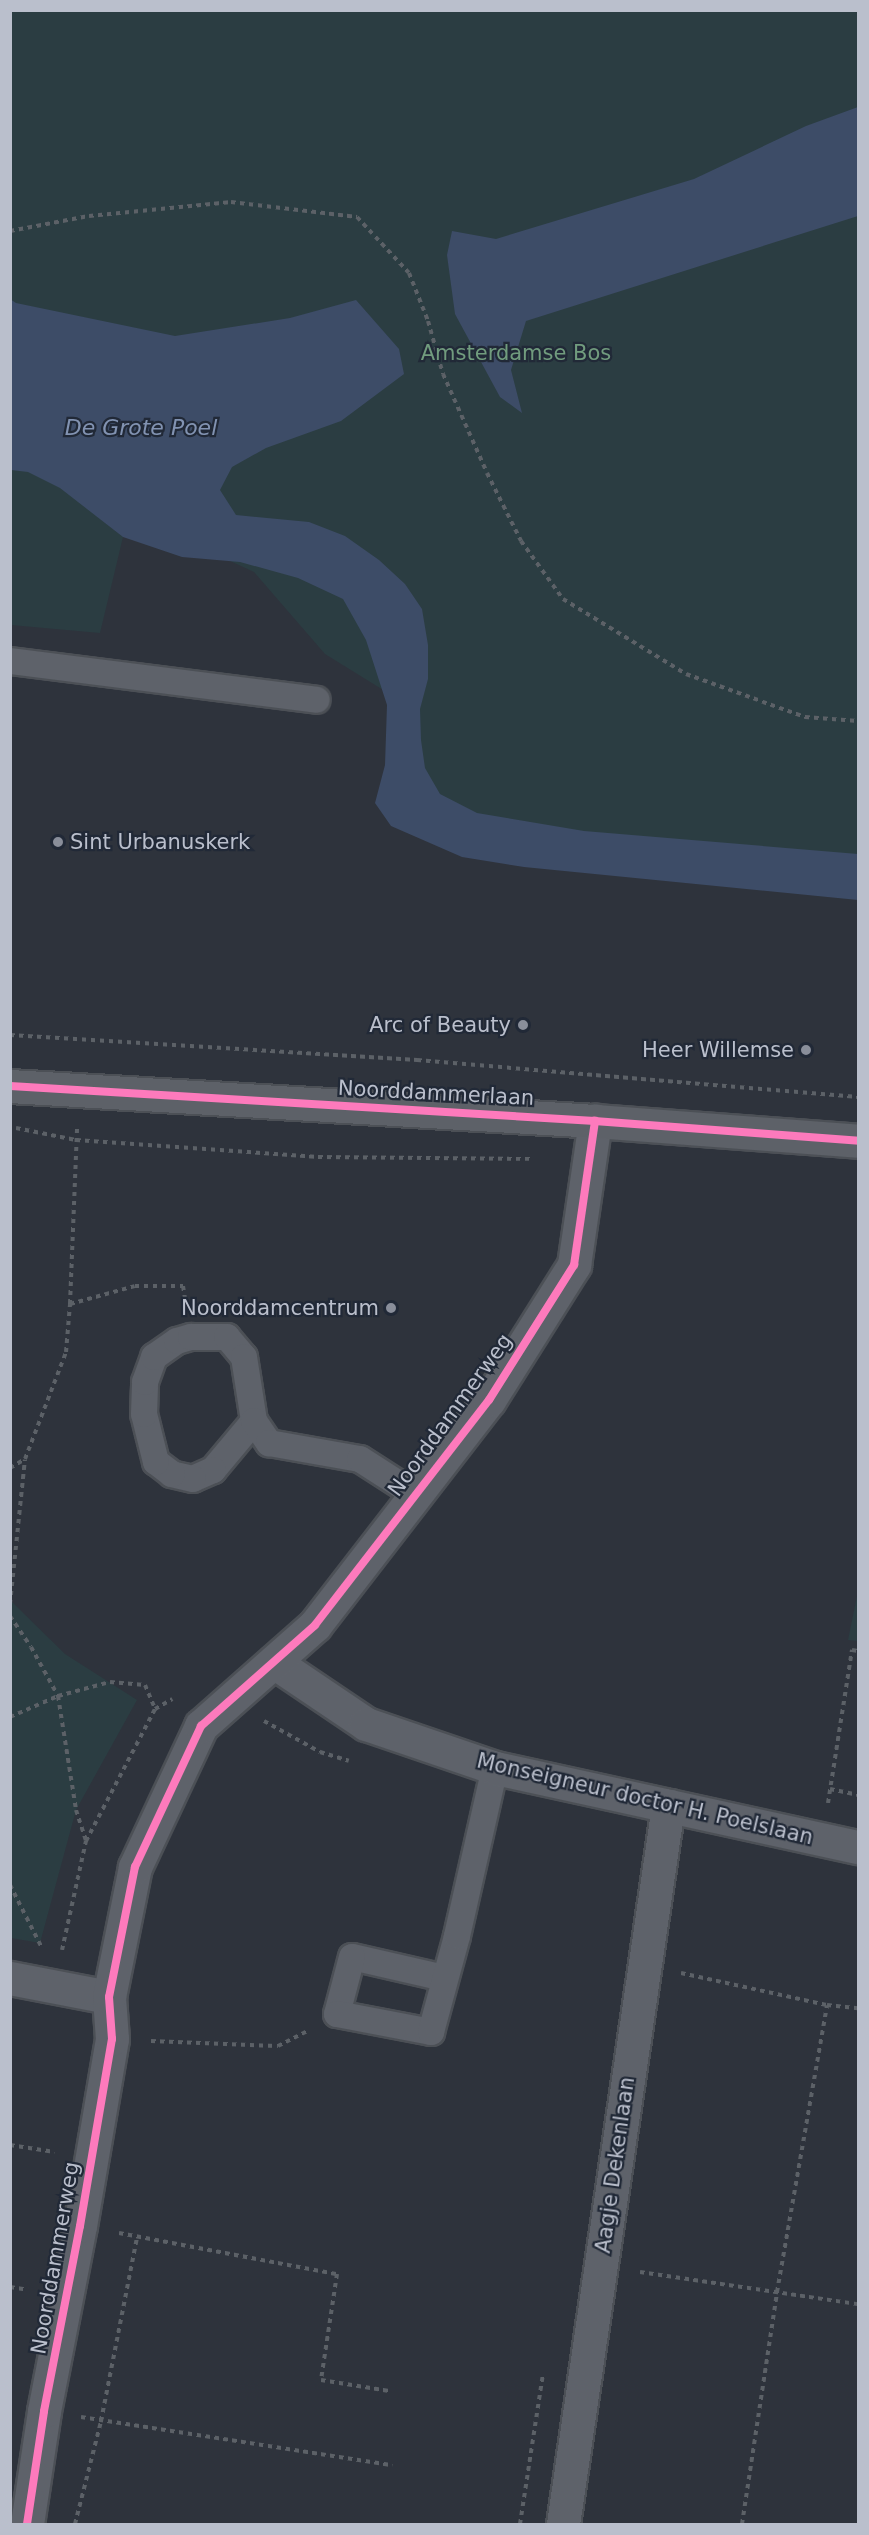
<!DOCTYPE html>
<html>
<head>
<meta charset="utf-8">
<style>
	body { margin:0 }
	#map { position:relative; width:869px; height:2535px; overflow:hidden; background:#2e333c; font-family:"DejaVu Sans",sans-serif }
	div>[style] { position:absolute }
	.green>* { inset:0; background:#2b3d42 }
	.water>* { inset:0; background:#3d4c67 }
	.path>* { height:4px; margin-top:-2px; transform-origin:0; background:repeating-linear-gradient(90deg,#5c6167 0 4.5px,transparent 0 9px) }
	.roads { filter:drop-shadow(2px 0 #4c5056) drop-shadow(-2px 0 #4c5056) drop-shadow(0 2px #4c5056) drop-shadow(0 -2px #4c5056) }
	.lane>* { height:26px; margin:-13px; padding:0 13px; transform-origin:13px; border-radius:13px; background:#5e626a }
	.street>* { height:33px; margin:-16.5px; padding:0 16.5px; transform-origin:16.5px; border-radius:16.5px; background:#5e626a }
	.secondary>* { height:33px; margin:-16.5px; padding:0 16.5px; transform-origin:16.5px; border-radius:16.5px; background:#5d6168 }
	.cycleway>* { height:8px; margin:-4px; padding:0 4px; transform-origin:4px; border-radius:4px; background:#fd7abc }
	.dots>* { width:16px; height:16px; translate:-50% -50%; box-sizing:border-box; border:3px solid #212937; border-radius:50% }
	span { translate:-50% -50%; white-space:nowrap; text-align:center; line-height:1.15; -webkit-text-stroke:4.5px #212937; paint-order:stroke }
	.park-label { font-size:21px; color:#719c7e }
	.poi-label { font-size:21px; color:#babfcc }
	.left { translate:0 -50%; text-align:left }
	.right { translate:-100% -50%; text-align:right }
	.street-label { font-size:21px; color:#babfcc }
	.water-label { font-size:22px; color:#8293b2; font-style:italic }
	.frame { position:absolute; inset:0; border:12px solid #babfcc; pointer-events:none }
</style>
</head>
<body>
<div id="map">
	<div class="green">
		<div style="clip-path:polygon(10px 11px,858px 11px,858px 865px,386px 815px,414px 709px,325px 654px,254px 572px,106px 504px,87px 508px,123px 537px,100px 633px,11px 625px)"></div>
		<div style="clip-path:polygon(858px 1591px,858px 1641px,848px 1640px)"></div>
		<div style="clip-path:polygon(11px 1601px,65px 1654px,137px 1700px,76px 1810px,40px 1943px,11px 1938px)"></div>
	</div>
	<div class="water">
		<div style="clip-path:polygon(858px 107px,858px 216px,526px 321px,511px 370px,522px 413px,500px 397px,455px 314px,447px 255px,452px 231px,496px 239px,694px 179px,806px 126px)"></div>
		<div style="clip-path:polygon(10px 299px,16px 303px,175px 336px,290px 318px,356px 300px,399px 349px,404px 374px,341px 421px,266px 448px,232px 467px,220px 490px,236px 515px,309px 522px,345px 536px,379px 560px,405px 584px,422px 609px,428px 645px,428px 679px,420px 709px,421px 740px,425px 768px,440px 794px,477px 813px,584px 831px,858px 854px,858px 900px,524px 867px,462px 857px,391px 826px,375px 803px,385px 765px,387px 705px,366px 640px,343px 599px,298px 578px,240px 562px,182px 557px,123px 537px,60px 488px,28px 472px,11px 470px)"></div>
	</div>
	<div class="path">
		<div style="left:10px;top:231px;width:80px;rotate:-10.8deg"></div>
		<div style="left:89px;top:216px;width:143px;rotate:-5.6deg"></div>
		<div style="left:231px;top:202px;width:127px;rotate:6.8deg"></div>
		<div style="left:357px;top:217px;width:76px;rotate:47.1deg"></div>
		<div style="left:409px;top:273px;width:52px;rotate:68.4deg"></div>
		<div style="left:428px;top:321px;width:55px;rotate:74.2deg"></div>
		<div style="left:443px;top:374px;width:108px;rotate:66deg"></div>
		<div style="left:487px;top:473px;width:76px;rotate:63.4deg"></div>
		<div style="left:521px;top:541px;width:72px;rotate:54.1deg"></div>
		<div style="left:563px;top:599px;width:144px;rotate:31.4deg"></div>
		<div style="left:686px;top:674px;width:127px;rotate:19.9deg"></div>
		<div style="left:805px;top:717px;width:53px;rotate:4.3deg"></div>
		<div style="left:10px;top:1035px;width:408px;rotate:3.5deg"></div>
		<div style="left:417px;top:1060px;width:443px;rotate:4.8deg"></div>
		<div style="left:16px;top:1128px;width:61px;rotate:11.3deg"></div>
		<div style="left:76px;top:1140px;width:243px;rotate:4deg"></div>
		<div style="left:318px;top:1157px;width:214px;rotate:0.5deg"></div>
		<div style="left:70px;top:1304px;width:176px;rotate:-87.7deg"></div>
		<div style="left:10px;top:1468px;width:17px;rotate:-31deg"></div>
		<div style="left:25px;top:1459px;width:115px;rotate:-69deg"></div>
		<div style="left:66px;top:1352px;width:48px;rotate:-85.2deg"></div>
		<div style="left:70px;top:1304px;width:67px;rotate:-15.5deg"></div>
		<div style="left:135px;top:1286px;width:48px"></div>
		<div style="left:183px;top:1286px;width:19px;rotate:81deg"></div>
		<div style="left:10px;top:1604px;width:145px;rotate:-84.1deg"></div>
		<div style="left:10px;top:1616px;width:37px;rotate:56deg"></div>
		<div style="left:31px;top:1647px;width:56px;rotate:61.1deg"></div>
		<div style="left:58px;top:1696px;width:115px;rotate:81deg"></div>
		<div style="left:76px;top:1810px;width:32px;rotate:72deg"></div>
		<div style="left:10px;top:1717px;width:52px;rotate:-23.6deg"></div>
		<div style="left:58px;top:1696px;width:54px;rotate:-15.1deg"></div>
		<div style="left:110px;top:1682px;width:35px;rotate:5deg"></div>
		<div style="left:145px;top:1685px;width:26px;rotate:67deg"></div>
		<div style="left:264px;top:1721px;width:64px;rotate:29deg"></div>
		<div style="left:320px;top:1752px;width:30px;rotate:17deg"></div>
		<div style="left:830px;top:1789px;width:29px;rotate:12deg"></div>
		<div style="left:828px;top:1803px;width:155px;rotate:-81.1deg"></div>
		<div style="left:852px;top:1650px;width:6px;rotate:9deg"></div>
		<div style="left:10px;top:1885px;width:68px;rotate:63.1deg"></div>
		<div style="left:62px;top:1950px;width:112px;rotate:-77.6deg"></div>
		<div style="left:86px;top:1841px;width:149px;rotate:-62.4deg"></div>
		<div style="left:155px;top:1709px;width:20px;rotate:-30deg"></div>
		<div style="left:681px;top:1973px;width:149px;rotate:12.4deg"></div>
		<div style="left:151px;top:2041px;width:127px;rotate:2.3deg"></div>
		<div style="left:278px;top:2046px;width:33px;rotate:-27deg"></div>
		<div style="left:10px;top:2145px;width:45px;rotate:9deg"></div>
		<div style="left:119px;top:2233px;width:222px;rotate:10.7deg"></div>
		<div style="left:337px;top:2274px;width:107px;rotate:98.6deg"></div>
		<div style="left:321px;top:2380px;width:69px;rotate:9.2deg"></div>
		<div style="left:640px;top:2272px;width:220px;rotate:8.4deg"></div>
		<div style="left:10px;top:2287px;width:18px;rotate:9deg"></div>
		<div style="left:81px;top:2417px;width:315px;rotate:8.8deg"></div>
		<div style="left:75px;top:2524px;width:106px;rotate:-75.8deg"></div>
		<div style="left:101px;top:2421px;width:187px;rotate:-78.9deg"></div>
		<div style="left:520px;top:2524px;width:152px;rotate:-81.3deg"></div>
		<div style="left:742px;top:2524px;width:235px;rotate:-81.4deg"></div>
		<div style="left:777px;top:2292px;width:291px;rotate:-80.1deg"></div>
		<div style="left:827px;top:2005px;width:31px;rotate:6deg"></div>
	</div>
	<div class="roads">
		<div class="lane">
			<div style="left:10px;top:661px;width:309px;rotate:7.2deg"></div>
			<div style="left:254px;top:1421px;width:64px;rotate:129.9deg"></div>
			<div style="left:213px;top:1470px;width:22px;rotate:156deg"></div>
			<div style="left:193px;top:1479px;width:22px;rotate:-167deg"></div>
			<div style="left:172px;top:1474px;width:20px;rotate:-143deg"></div>
			<div style="left:156px;top:1462px;width:49px;rotate:-104deg"></div>
			<div style="left:144px;top:1414px;width:32px;rotate:-88deg"></div>
			<div style="left:145px;top:1382px;width:27px;rotate:-70deg"></div>
			<div style="left:154px;top:1357px;width:28px;rotate:-35deg"></div>
			<div style="left:177px;top:1341px;width:15px;rotate:-16deg"></div>
			<div style="left:191px;top:1337px;width:36px"></div>
			<div style="left:227px;top:1337px;width:26px;rotate:50deg"></div>
			<div style="left:244px;top:1357px;width:65px;rotate:81.1deg"></div>
			<div style="left:254px;top:1421px;width:27px;rotate:56deg"></div>
			<div style="left:269px;top:1443px;width:92px;rotate:10deg"></div>
			<div style="left:360px;top:1459px;width:67px;rotate:32.7deg"></div>
			<div style="left:444px;top:1978px;width:94px;rotate:-167.1deg"></div>
			<div style="left:352px;top:1957px;width:59px;rotate:104.7deg"></div>
			<div style="left:337px;top:2014px;width:96px;rotate:10.8deg"></div>
			<div style="left:431px;top:2032px;width:99px;rotate:-74.8deg"></div>
			<div style="left:457px;top:1936px;width:172px;rotate:-77.3deg"></div>
		</div>
		<div class="street">
			<div style="left:274px;top:1662px;width:111px;rotate:34deg"></div>
			<div style="left:366px;top:1724px;width:136px;rotate:18.8deg"></div>
			<div style="left:495px;top:1768px;width:371px;rotate:12.3deg"></div>
			<div style="left:10px;top:1978px;width:101px;rotate:10.9deg"></div>
			<div style="left:27px;top:2524px;width:114px;rotate:-81.4deg"></div>
			<div style="left:44px;top:2411px;width:188px;rotate:-79deg"></div>
			<div style="left:80px;top:2226px;width:190px;rotate:-80.3deg"></div>
			<div style="left:112px;top:2039px;width:42px;rotate:-94.1deg"></div>
			<div style="left:109px;top:1997px;width:133px;rotate:-78.7deg"></div>
			<div style="left:135px;top:1867px;width:156px;rotate:-64.9deg"></div>
			<div style="left:201px;top:1726px;width:152px;rotate:-41.5deg"></div>
			<div style="left:315px;top:1625px;width:284px;rotate:-52.3deg"></div>
			<div style="left:489px;top:1400px;width:160px;rotate:-57.8deg"></div>
			<div style="left:574px;top:1265px;width:146px;rotate:-81.7deg"></div>
			<div style="left:563px;top:2524px;width:726px;rotate:-81.68deg"></div>
		</div>
		<div class="secondary">
			<div style="left:10px;top:1086px;width:586px;rotate:3.42deg"></div>
			<div style="left:595px;top:1121px;width:264px;rotate:4.3deg"></div>
		</div>
	</div>
	<div class="cycleway">
		<div style="left:10px;top:1086px;width:586px;rotate:3.42deg"></div>
		<div style="left:595px;top:1121px;width:264px;rotate:4.3deg"></div>
		<div style="left:27px;top:2524px;width:114px;rotate:-81.4deg"></div>
		<div style="left:44px;top:2411px;width:188px;rotate:-79deg"></div>
		<div style="left:80px;top:2226px;width:190px;rotate:-80.3deg"></div>
		<div style="left:112px;top:2039px;width:42px;rotate:-94.1deg"></div>
		<div style="left:109px;top:1997px;width:133px;rotate:-78.7deg"></div>
		<div style="left:135px;top:1867px;width:156px;rotate:-64.9deg"></div>
		<div style="left:201px;top:1726px;width:152px;rotate:-41.5deg"></div>
		<div style="left:315px;top:1625px;width:284px;rotate:-52.3deg"></div>
		<div style="left:489px;top:1400px;width:160px;rotate:-57.8deg"></div>
		<div style="left:574px;top:1265px;width:146px;rotate:-81.7deg"></div>
	</div>
	<div class="dots">
		<div style="left:58px;top:842px;background:#898e9a"></div>
		<div style="left:523px;top:1025px;background:#898e9a"></div>
		<div style="left:806px;top:1050px;background:#898e9a"></div>
		<div style="left:391px;top:1308px;background:#898e9a"></div>
	</div>
	<div class="park-label">
		<span style="left:516px;top:353px">Amsterdamse Bos</span>
	</div>
	<div class="poi-label">
		<span class="left" style="left:70px;top:842px">Sint Urbanuskerk</span>
		<span class="right" style="left:511px;top:1025px">Arc of Beauty</span>
		<span class="right" style="left:794px;top:1050px">Heer Willemse</span>
		<span class="right" style="left:379px;top:1308px">Noorddamcentrum</span>
	</div>
	<div class="street-label">
		<span style="left:436px;top:1093px;rotate:3deg">Noorddammerlaan</span>
		<span style="left:450px;top:1415px;rotate:-54deg">Noorddammerweg</span>
		<span style="left:645px;top:1799px;rotate:13deg">Monseigneur doctor H. Poelslaan</span>
		<span style="left:615px;top:2165px;rotate:-82deg">Aagje Dekenlaan</span>
		<span style="left:55px;top:2258px;rotate:-80deg">Noorddammerweg</span>
	</div>
	<div class="water-label">
		<span style="left:141px;top:428px">De Grote Poel</span>
	</div>
	<div class="frame"></div>
</div>
</body>
</html>
